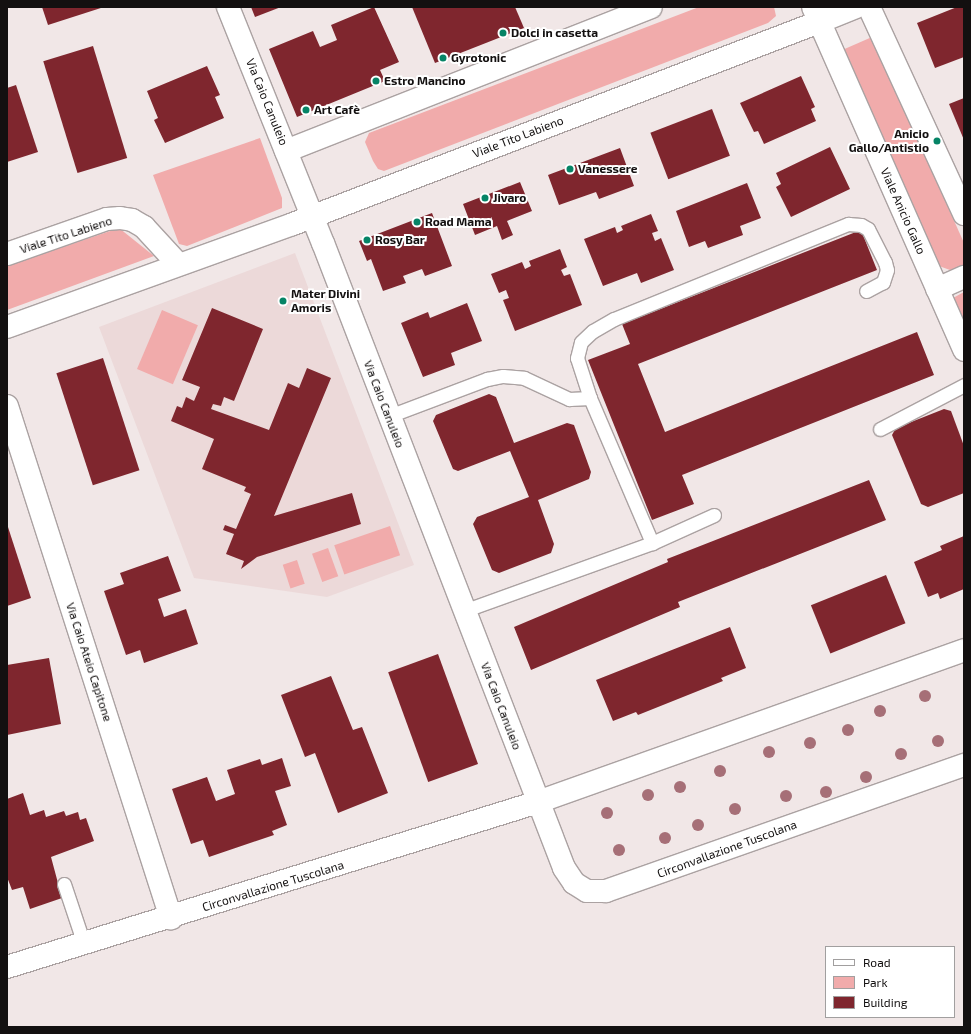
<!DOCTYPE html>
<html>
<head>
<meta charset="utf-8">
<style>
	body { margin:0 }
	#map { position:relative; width:971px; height:1034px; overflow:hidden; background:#f1e7e7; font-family:"Exo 2",sans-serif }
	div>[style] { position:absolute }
	.built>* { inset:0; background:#ecd9d9 }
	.green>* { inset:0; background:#f1abab; transform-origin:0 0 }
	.building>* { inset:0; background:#7f262e; transform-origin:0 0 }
	.roads { filter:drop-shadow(1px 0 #aba2a2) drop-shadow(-1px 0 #aba2a2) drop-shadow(0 1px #aba2a2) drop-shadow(0 -1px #aba2a2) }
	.lane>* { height:13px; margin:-6.5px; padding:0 6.5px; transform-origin:6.5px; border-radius:6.5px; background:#fff }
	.street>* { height:22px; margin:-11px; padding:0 11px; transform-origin:11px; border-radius:11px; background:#fff }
	.secondary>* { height:22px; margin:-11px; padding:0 11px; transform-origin:11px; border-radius:11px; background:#fff }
	.trees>* { width:12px; height:12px; margin:-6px; border-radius:50%; background:#a66f77 }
	.dots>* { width:11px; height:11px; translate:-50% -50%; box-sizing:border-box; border:2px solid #fff; border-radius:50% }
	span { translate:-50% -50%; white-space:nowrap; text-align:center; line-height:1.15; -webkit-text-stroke:4px #fff; paint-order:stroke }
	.poi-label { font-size:12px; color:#131010; font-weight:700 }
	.left { translate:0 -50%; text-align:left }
	.right { translate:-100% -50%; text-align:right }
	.street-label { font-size:12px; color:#131010 }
	.frame { position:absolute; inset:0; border:8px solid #131010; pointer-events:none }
	.legend { position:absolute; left:825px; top:946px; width:130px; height:72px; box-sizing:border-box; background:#fff; border:1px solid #a19f9f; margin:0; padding:5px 7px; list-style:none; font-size:12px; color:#131010 }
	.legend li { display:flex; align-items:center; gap:8px; height:20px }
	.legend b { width:20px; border:1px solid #a19f9f }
</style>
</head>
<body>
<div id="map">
	<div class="built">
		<div style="clip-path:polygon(295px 253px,414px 565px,327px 597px,194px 578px,99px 327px)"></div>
	</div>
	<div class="green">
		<div style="clip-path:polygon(699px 7px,774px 7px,776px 16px,768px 23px,384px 171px,378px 169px,373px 161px,365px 142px,369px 133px)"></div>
		<div style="clip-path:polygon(872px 37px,964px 243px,964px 265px,950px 270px,939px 266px,840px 51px)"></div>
		<div style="clip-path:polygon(260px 138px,282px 198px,282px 208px,187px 246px,179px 244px,153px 175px)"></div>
		<div style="clip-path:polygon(119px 228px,154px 256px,7px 310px,7px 266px)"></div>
		<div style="clip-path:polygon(964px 292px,964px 326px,953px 298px)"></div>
		<div style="left:162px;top:310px;width:39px;height:64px;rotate:23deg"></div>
		<div style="left:390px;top:526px;width:31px;height:59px;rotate:71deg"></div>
		<div style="left:328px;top:548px;width:30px;height:17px;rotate:70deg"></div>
		<div style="left:297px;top:560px;width:25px;height:15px;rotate:72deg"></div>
	</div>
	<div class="building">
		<div style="clip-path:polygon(42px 7px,104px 7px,48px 25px)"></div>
		<div style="clip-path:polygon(251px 7px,281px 7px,255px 17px)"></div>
		<div style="clip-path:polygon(374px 7px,399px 62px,380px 70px,385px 81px,297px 117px,269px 49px,313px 31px,320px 47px,337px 40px,331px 25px)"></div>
		<div style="clip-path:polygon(412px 7px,515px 7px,524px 28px,435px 63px)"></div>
		<div style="clip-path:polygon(957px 7px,964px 7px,964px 57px,935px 68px,917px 23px)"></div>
		<div style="left:93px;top:46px;width:117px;height:52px;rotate:73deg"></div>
		<div style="clip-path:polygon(207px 66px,220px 95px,215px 97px,224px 118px,165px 143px,154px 120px,158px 118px,147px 91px)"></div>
		<div style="clip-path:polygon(801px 76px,815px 107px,811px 109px,816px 121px,764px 144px,758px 131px,754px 132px,740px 103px)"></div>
		<div style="clip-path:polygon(16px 85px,38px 152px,7px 162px,7px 88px)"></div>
		<div style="clip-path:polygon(964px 98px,964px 140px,949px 104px)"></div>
		<div style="left:712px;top:109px;width:50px;height:66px;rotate:69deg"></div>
		<div style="clip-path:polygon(830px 147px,850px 189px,791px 217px,776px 187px,781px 184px,776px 173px)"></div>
		<div style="clip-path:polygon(620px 148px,634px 186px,599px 199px,596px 192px,559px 205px,548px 175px)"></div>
		<div style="clip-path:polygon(520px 182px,532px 211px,507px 221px,513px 235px,502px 240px,497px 226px,475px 235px,463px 204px)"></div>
		<div style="clip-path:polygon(747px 183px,761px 218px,740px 226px,743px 235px,708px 248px,705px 241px,689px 247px,676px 211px)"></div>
		<div style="clip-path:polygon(432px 213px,452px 266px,425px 276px,422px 269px,403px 276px,406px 283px,383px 291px,371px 259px,367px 261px,359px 241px)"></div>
		<div style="clip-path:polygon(651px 214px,658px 231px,652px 233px,655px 241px,661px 238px,674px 270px,641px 283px,637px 273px,603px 286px,584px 239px,615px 227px,617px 233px,623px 230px,621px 226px)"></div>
		<div style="clip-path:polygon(861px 230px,877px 270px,638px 364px,665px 432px,917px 332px,934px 375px,682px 475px,694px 504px,652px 520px,588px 360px,630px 344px,622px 324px)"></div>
		<div style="clip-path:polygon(560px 249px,567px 267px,561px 270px,564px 276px,570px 274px,582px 305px,515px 331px,503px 300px,509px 298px,506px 290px,499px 293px,491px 274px,522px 262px,525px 269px,531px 266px,529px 261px)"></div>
		<div style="clip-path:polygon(467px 303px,482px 341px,451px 353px,455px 365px,423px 377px,401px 323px,428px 312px,430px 318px)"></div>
		<div style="clip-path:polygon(212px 308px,263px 329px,234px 401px,224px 397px,221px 406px,213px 404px,211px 409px,269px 430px,288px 383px,299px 388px,307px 368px,331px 378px,274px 516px,352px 493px,361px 524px,257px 557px,241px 569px,244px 561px,226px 554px,234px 534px,223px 530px,225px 525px,236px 529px,251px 494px,244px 491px,246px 487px,202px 469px,214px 439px,171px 421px,177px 406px,182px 408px,186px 397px,194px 401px,200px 387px,182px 380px)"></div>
		<div style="left:103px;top:358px;width:118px;height:49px;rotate:72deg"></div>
		<div style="clip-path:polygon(489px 394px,496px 397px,514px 443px,567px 423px,574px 425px,591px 472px,589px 479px,538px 500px,554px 544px,551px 553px,499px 573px,492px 570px,473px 524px,477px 517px,529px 497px,510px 451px,458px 471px,453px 469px,433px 421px,436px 415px)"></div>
		<div style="clip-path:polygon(944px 409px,951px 411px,964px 446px,964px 493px,928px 507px,921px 504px,892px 435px,896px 428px)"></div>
		<div style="clip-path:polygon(869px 480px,886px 520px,678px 602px,680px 607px,531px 670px,514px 627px,668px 562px,667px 559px)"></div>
		<div style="clip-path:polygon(7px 524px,31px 598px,7px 606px)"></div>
		<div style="clip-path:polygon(964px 536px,964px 589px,940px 599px,938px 593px,928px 597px,914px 562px,942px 550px,940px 546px)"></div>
		<div style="clip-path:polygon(168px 556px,181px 591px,158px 599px,164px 617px,186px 609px,198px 644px,144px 663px,140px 650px,126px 655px,104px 591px,124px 584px,120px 573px)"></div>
		<div style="left:886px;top:575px;width:52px;height:81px;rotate:68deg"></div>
		<div style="clip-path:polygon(730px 627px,746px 668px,721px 678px,723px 681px,638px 715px,636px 712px,613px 721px,596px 680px)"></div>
		<div style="left:438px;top:654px;width:117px;height:53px;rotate:70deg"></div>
		<div style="clip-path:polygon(49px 658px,61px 724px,7px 735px,7px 665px)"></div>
		<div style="clip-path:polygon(331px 676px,353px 730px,362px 727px,388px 793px,338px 813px,315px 753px,305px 757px,281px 695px)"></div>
		<div style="clip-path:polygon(282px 758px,291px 786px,275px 791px,287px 825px,272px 831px,274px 835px,209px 857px,203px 840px,191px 844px,172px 789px,207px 777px,216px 801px,235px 794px,227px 770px,260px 759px,262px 765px)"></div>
		<div style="clip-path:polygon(23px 793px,30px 815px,44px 810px,46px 817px,64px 811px,66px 816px,78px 812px,80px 820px,86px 818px,94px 841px,51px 857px,62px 898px,30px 909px,23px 887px,12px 890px,7px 877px,7px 799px)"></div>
	</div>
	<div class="roads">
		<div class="lane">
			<div style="left:590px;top:398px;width:42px;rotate:-108deg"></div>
			<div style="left:577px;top:358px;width:16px;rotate:-76deg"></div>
			<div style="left:581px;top:342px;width:16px;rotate:-43deg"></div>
			<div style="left:593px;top:331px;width:24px;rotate:-30deg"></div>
			<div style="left:614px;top:319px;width:253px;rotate:-22.1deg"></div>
			<div style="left:848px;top:224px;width:13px;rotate:4deg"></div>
			<div style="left:861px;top:225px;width:8px;rotate:30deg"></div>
			<div style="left:868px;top:229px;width:37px;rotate:63deg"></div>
			<div style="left:885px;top:262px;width:8px;rotate:76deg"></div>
			<div style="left:887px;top:270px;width:13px;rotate:108deg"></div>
			<div style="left:883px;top:282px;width:19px;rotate:152deg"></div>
			<div style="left:389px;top:416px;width:105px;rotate:-20.7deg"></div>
			<div style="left:487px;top:379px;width:16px;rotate:-11deg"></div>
			<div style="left:503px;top:376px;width:21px;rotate:5deg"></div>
			<div style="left:524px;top:378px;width:50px;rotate:25deg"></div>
			<div style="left:569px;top:399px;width:21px;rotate:-3deg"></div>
			<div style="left:590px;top:398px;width:158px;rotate:66.8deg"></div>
			<div style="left:880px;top:429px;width:95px;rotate:-27.6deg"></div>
			<div style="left:466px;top:610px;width:198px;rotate:-19.8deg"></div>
			<div style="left:652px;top:543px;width:68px;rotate:-24.3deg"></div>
			<div style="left:64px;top:884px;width:63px;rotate:71.6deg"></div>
		</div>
		<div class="street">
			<div style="left:228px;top:7px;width:254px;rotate:68.1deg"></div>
			<div style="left:323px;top:243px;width:670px;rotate:68.91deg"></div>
			<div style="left:564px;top:868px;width:18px;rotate:56deg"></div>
			<div style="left:574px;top:883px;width:15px;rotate:32deg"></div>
			<div style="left:587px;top:891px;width:19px"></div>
			<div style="left:606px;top:891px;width:380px;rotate:-19.4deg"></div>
			<div style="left:286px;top:151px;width:392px;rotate:-21.5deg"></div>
			<div style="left:7px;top:254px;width:106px;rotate:-19.3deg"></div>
			<div style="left:107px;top:219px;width:13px;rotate:-4deg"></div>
			<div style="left:120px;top:218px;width:12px;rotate:9deg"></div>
			<div style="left:132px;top:220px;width:14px;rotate:30deg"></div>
			<div style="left:144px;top:227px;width:50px;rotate:47.4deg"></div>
			<div style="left:937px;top:289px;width:30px;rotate:-24deg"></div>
			<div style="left:7px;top:327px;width:304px;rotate:-19.8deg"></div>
			<div style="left:293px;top:224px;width:563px;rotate:-21.01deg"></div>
			<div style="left:7px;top:406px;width:538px;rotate:72.24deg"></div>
			<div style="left:7px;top:967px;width:556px;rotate:-17.26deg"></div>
			<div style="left:538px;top:802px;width:452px;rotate:-19.6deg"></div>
		</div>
		<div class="secondary">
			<div style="left:813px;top:7px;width:375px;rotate:66.2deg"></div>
			<div style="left:869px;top:7px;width:228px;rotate:65.3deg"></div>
			<div style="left:819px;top:22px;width:40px;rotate:-22deg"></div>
		</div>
	</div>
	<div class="trees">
		<div style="left:925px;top:696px"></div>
		<div style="left:880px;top:711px"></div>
		<div style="left:848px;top:730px"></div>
		<div style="left:938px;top:741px"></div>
		<div style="left:810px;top:743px"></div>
		<div style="left:769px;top:752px"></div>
		<div style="left:901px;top:754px"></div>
		<div style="left:720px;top:771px"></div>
		<div style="left:866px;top:777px"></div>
		<div style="left:680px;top:787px"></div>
		<div style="left:826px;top:792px"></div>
		<div style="left:648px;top:795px"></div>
		<div style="left:786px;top:796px"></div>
		<div style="left:735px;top:809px"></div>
		<div style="left:607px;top:813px"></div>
		<div style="left:698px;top:825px"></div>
		<div style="left:665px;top:838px"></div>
		<div style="left:619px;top:850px"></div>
	</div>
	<div class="dots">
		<div style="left:503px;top:33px;background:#068466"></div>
		<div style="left:443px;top:58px;background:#068466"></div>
		<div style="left:376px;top:81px;background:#068466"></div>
		<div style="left:306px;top:110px;background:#068466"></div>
		<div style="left:937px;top:141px;background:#068466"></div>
		<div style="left:570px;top:169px;background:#068466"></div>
		<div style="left:485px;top:198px;background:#068466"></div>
		<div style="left:417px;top:222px;background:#068466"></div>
		<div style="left:367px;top:240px;background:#068466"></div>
		<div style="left:283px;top:301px;background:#068466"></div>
	</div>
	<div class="poi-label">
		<span class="left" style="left:511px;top:33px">Dolci in casetta</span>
		<span class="left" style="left:451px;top:58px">Gyrotonic</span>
		<span class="left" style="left:384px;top:81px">Estro Mancino</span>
		<span class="left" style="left:314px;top:110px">Art Cafè</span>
		<span class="right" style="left:929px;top:141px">Anicio<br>Gallo/Antistio</span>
		<span class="left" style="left:578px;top:169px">Vanessere</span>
		<span class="left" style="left:493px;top:198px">Jivaro</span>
		<span class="left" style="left:425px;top:222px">Road Mama</span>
		<span class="left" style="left:375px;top:240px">Rosy Bar</span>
		<span class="left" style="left:291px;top:301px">Mater Divini<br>Amoris</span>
	</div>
	<div class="street-label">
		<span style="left:267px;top:102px;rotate:68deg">Via Caio Canuleio</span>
		<span style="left:518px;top:137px;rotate:-21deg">Viale Tito Labieno</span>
		<span style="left:903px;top:211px;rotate:66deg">Viale Anicio Gallo</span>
		<span style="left:66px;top:235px;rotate:-18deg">Viale Tito Labieno</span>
		<span style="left:384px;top:404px;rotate:69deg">Via Caio Canuleio</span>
		<span style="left:89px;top:662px;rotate:72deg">Via Caio Ateio Capitone</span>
		<span style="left:501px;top:706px;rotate:69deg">Via Caio Canuleio</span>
		<span style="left:727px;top:849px;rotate:-20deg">Circonvallazione Tuscolana</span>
		<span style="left:273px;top:886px;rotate:-17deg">Circonvallazione Tuscolana</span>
	</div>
	<div class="frame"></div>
	<ul class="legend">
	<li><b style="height:5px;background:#fff"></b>Road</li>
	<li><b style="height:11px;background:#f1abab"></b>Park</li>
	<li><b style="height:11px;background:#7f262e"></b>Building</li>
	</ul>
</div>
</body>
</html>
